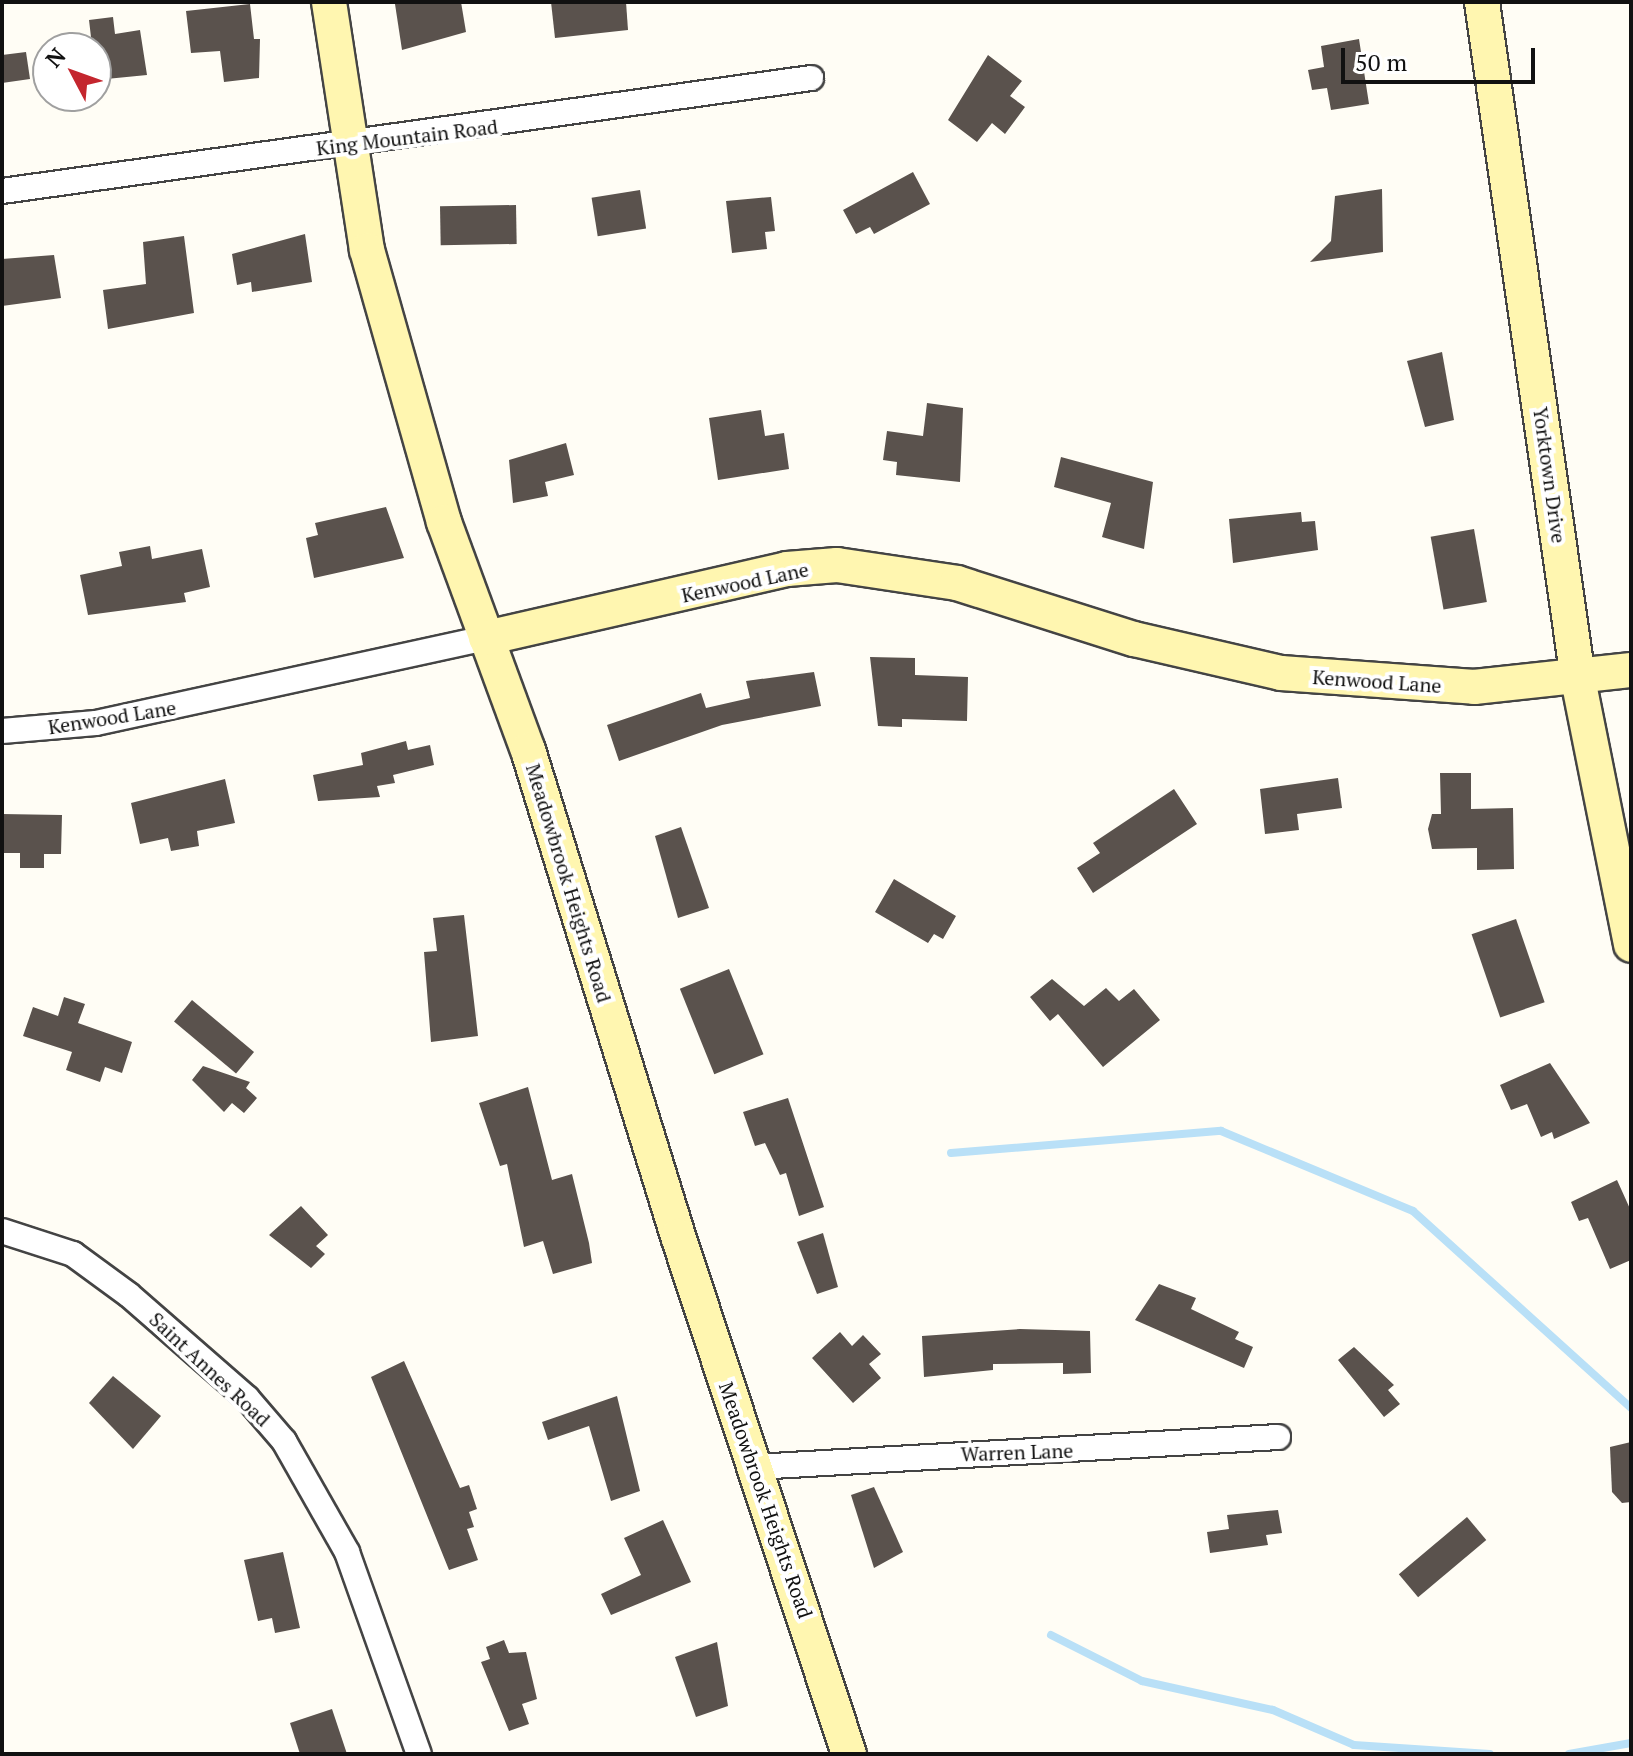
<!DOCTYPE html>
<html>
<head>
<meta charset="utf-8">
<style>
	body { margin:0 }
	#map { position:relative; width:1633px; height:1756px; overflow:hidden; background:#fffdf5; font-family:"PT Serif",serif }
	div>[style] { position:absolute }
	.stream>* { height:8px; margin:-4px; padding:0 4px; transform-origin:4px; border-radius:4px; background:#b9e0f7 }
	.building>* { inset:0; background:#5a524d; transform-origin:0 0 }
	.roads { filter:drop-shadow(2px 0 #444) drop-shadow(-2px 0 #444) drop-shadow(0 2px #444) drop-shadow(0 -2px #444) }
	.street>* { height:24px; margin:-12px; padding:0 12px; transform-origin:12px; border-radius:12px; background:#fff }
	.secondary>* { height:34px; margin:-17px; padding:0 17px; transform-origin:17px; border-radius:17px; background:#fff6b0 }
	span { translate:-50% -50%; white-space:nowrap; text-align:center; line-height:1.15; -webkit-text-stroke:8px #fff; paint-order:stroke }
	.street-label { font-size:20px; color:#111 }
	.frame { position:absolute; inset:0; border:4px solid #111; pointer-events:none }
	.north { position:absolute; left:32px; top:32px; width:80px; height:80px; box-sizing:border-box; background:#fff; border:2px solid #a0a0a0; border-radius:50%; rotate:311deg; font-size:22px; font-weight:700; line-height:32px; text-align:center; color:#111 }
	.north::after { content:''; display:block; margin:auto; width:28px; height:36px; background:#c4262e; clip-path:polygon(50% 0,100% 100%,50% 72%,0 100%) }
	.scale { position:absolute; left:1341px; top:48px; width:194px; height:36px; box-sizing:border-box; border:4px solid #111; border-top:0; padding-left:10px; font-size:24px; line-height:28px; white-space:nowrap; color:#111; -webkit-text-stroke:6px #fff; paint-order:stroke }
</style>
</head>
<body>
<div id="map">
	<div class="stream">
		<div style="left:951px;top:1153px;width:271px;rotate:-4.7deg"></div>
		<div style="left:1221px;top:1131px;width:208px;rotate:22.6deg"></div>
		<div style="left:1413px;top:1211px;width:294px;rotate:42.1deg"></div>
		<div style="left:1051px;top:1635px;width:102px;rotate:26.8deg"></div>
		<div style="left:1142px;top:1681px;width:134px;rotate:12.5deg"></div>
		<div style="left:1273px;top:1710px;width:88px;rotate:23.4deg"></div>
		<div style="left:1354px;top:1745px;width:136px;rotate:3.8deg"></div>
		<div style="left:1569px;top:1754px;width:63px;rotate:-10.1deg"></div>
	</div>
	<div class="building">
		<div style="clip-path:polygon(461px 2px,466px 32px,402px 50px,395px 4px)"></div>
		<div style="clip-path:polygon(551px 2px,626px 2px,628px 30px,555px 38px)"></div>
		<div style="clip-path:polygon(250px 4px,254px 39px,260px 39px,259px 78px,224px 82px,220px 51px,191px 53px,186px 11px)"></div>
		<div style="clip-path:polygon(113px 17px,115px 34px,140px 30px,147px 75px,96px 80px,89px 20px)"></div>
		<div style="clip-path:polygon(1359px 39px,1369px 104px,1331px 110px,1327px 88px,1312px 90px,1308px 70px,1324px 67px,1321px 46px)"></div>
		<div style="clip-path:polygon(26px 52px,30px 79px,2px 83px,2px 55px)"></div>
		<div style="clip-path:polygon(988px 55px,1022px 81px,1010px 96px,1025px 107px,1005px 134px,992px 123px,977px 142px,948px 120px)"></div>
		<div style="clip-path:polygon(913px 172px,930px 204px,874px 234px,870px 227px,856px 234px,843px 210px)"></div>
		<div style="clip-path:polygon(1382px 189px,1383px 252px,1310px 262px,1331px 241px,1335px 196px)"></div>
		<div style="left:640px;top:190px;width:39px;height:49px;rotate:81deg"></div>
		<div style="clip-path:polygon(771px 197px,775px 231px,765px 232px,767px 249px,732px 253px,726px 201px)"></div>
		<div style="left:516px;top:205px;width:39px;height:76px;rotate:89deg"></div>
		<div style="clip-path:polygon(305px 234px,312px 282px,252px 292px,251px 282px,237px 285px,232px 254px)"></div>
		<div style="clip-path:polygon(184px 236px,194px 313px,108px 329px,103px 290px,146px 284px,143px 242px)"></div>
		<div style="clip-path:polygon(54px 255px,61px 298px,2px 306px,2px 259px)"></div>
		<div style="clip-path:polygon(1442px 352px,1454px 420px,1425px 427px,1407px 361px)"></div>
		<div style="clip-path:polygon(927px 403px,963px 408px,960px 482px,896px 475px,897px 462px,883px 460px,887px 431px,923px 436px)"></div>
		<div style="clip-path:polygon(761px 410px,765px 436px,784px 433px,789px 469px,718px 480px,709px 418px)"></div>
		<div style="clip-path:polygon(566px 443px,574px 475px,545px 482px,548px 496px,513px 503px,509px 460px)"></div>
		<div style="clip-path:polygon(1061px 457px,1153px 482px,1144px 549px,1102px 537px,1111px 503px,1054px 487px)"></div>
		<div style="clip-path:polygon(386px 507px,404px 558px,314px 578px,306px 538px,318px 535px,315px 523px)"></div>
		<div style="clip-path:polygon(1301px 512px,1302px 522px,1315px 521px,1318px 550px,1233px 563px,1229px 519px)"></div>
		<div style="left:1474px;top:529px;width:74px;height:44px;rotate:80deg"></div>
		<div style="clip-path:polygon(150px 546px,152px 559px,202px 549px,210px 587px,184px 593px,186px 602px,88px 615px,80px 575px,122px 566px,119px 552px)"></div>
		<div style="clip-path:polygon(870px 657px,915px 658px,915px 675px,968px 677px,967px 721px,902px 719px,902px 727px,878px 726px)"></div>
		<div style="clip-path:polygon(814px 672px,821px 706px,722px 725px,619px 761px,607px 725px,701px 693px,706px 708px,750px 698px,746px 681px)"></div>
		<div style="clip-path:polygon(406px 741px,408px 750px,430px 745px,434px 765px,393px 775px,395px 783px,377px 786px,380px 797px,318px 801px,313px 775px,363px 765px,361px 753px)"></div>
		<div style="clip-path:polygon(1440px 773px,1471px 773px,1471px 809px,1513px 808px,1514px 869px,1477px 870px,1477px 848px,1432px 849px,1428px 829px,1432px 814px,1441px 814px)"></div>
		<div style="clip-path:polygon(1338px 778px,1342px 808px,1297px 814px,1299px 830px,1265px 834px,1260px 789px)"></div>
		<div style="clip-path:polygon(225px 779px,235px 823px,197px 831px,199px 846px,171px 851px,168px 838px,140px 844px,131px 803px)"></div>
		<div style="clip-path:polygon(1174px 789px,1197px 824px,1093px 893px,1077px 868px,1100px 853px,1093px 843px)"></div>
		<div style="clip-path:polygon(2px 814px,62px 815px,61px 854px,44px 854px,44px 868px,20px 868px,20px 853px,2px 853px)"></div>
		<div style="clip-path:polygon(681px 827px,709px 908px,678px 918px,655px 836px)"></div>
		<div style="clip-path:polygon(894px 879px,956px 916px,943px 939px,934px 934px,928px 943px,875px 912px)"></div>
		<div style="clip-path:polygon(464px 915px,478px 1036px,431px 1042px,424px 952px,437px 951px,433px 918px)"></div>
		<div style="left:1516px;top:919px;width:88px;height:47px;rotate:71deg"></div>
		<div style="left:729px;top:969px;width:92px;height:53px;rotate:68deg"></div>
		<div style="clip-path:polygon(1052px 979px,1084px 1006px,1106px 988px,1119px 1001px,1134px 989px,1160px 1020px,1103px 1067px,1058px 1014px,1050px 1021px,1030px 997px)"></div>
		<div style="clip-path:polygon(64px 997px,85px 1004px,78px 1023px,132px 1042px,122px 1073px,105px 1067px,100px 1082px,66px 1070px,72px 1052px,23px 1036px,33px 1007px,58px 1016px)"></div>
		<div style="left:192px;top:1000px;width:81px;height:28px;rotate:40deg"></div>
		<div style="clip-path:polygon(1550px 1063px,1590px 1123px,1554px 1139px,1552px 1132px,1541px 1137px,1527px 1104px,1511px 1110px,1500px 1085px)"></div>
		<div style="clip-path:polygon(203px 1066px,250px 1082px,246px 1088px,257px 1098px,244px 1113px,232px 1103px,224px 1112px,192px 1080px)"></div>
		<div style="clip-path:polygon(528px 1087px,552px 1180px,572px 1174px,589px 1243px,592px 1263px,553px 1274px,543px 1241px,524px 1247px,507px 1164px,500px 1166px,479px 1103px)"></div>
		<div style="clip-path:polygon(788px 1098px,824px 1207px,799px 1216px,786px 1173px,780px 1175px,765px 1143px,755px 1146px,743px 1112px)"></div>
		<div style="clip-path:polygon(1617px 1180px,1631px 1211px,1631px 1260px,1610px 1269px,1588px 1218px,1579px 1221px,1571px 1202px)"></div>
		<div style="clip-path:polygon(301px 1206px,328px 1235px,316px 1246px,325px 1254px,311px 1268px,269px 1235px)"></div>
		<div style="clip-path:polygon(823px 1233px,838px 1287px,817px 1294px,797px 1242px)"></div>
		<div style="clip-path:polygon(1159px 1284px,1196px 1298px,1191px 1309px,1239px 1332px,1235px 1339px,1253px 1347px,1244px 1368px,1135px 1320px)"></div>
		<div style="clip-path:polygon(1020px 1329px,1090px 1331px,1091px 1373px,1063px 1374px,1063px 1363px,993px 1364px,993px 1370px,924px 1377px,922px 1336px)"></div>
		<div style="clip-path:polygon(840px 1332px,852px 1346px,863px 1335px,881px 1354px,869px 1364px,881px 1378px,853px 1403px,812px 1358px)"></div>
		<div style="clip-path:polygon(1354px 1347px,1394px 1385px,1388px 1390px,1400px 1404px,1384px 1417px,1338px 1360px)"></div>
		<div style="clip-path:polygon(404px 1361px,460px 1488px,469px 1485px,477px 1509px,469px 1512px,474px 1527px,467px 1529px,478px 1560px,449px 1570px,371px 1377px)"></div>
		<div style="clip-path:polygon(113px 1376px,161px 1416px,133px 1449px,89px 1403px)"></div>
		<div style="clip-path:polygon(617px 1396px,640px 1491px,611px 1501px,589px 1426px,548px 1440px,542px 1422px)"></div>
		<div style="clip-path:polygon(1631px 1442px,1631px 1502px,1622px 1503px,1612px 1492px,1610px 1447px)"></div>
		<div style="clip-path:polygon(874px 1487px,903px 1552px,874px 1568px,851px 1495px)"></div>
		<div style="clip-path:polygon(1278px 1510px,1282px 1533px,1266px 1535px,1268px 1545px,1210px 1553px,1207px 1532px,1229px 1529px,1227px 1515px)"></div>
		<div style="left:1467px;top:1517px;width:30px;height:89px;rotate:50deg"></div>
		<div style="clip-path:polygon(663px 1520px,691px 1582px,611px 1615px,601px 1594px,641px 1575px,624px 1538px)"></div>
		<div style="clip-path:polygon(283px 1552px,300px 1628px,275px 1633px,272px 1618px,258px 1621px,244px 1560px)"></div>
		<div style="clip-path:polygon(504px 1640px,509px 1653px,526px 1652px,537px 1699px,522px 1704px,529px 1724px,509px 1731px,481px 1662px,490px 1659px,486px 1647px)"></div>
		<div style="clip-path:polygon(717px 1642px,728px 1706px,696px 1717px,675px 1657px)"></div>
		<div style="clip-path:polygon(332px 1709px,347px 1754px,300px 1754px,290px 1723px)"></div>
	</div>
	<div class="roads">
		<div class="street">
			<div style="left:2px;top:191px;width:817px;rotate:-7.95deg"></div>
			<div style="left:2px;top:731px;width:94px;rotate:-4.9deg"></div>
			<div style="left:96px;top:723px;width:399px;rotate:-12.3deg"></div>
			<div style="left:2px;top:1231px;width:75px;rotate:17.9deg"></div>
			<div style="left:73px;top:1254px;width:69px;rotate:36.2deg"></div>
			<div style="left:129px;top:1295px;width:157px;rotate:41.1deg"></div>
			<div style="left:247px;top:1398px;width:57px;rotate:49.3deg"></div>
			<div style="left:284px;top:1441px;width:128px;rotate:60.4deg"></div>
			<div style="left:347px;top:1552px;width:214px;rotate:70.4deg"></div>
			<div style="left:755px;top:1467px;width:524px;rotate:-3.28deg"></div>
		</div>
		<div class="secondary">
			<div style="left:329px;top:2px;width:251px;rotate:81.3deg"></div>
			<div style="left:367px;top:250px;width:283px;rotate:74.2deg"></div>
			<div style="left:444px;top:522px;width:243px;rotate:69.8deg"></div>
			<div style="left:528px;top:750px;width:509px;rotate:72.85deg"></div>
			<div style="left:678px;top:1236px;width:545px;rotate:71.73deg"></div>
			<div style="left:1482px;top:2px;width:684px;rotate:81.93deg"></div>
			<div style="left:1578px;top:679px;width:271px;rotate:78.7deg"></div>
			<div style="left:486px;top:638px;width:309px;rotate:-12.9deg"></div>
			<div style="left:787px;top:569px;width:50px;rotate:-4.6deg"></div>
			<div style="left:837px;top:565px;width:121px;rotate:8.5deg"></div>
			<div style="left:957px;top:583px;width:186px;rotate:17.6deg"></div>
			<div style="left:1134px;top:639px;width:151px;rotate:13deg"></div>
			<div style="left:1281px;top:673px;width:194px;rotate:4.1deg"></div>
			<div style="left:1474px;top:687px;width:158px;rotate:-6.2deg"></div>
		</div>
	</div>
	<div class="street-label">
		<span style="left:407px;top:137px;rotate:-7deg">King Mountain Road</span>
		<span style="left:1550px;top:475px;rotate:82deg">Yorktown Drive</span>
		<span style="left:745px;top:582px;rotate:-12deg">Kenwood Lane</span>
		<span style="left:1377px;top:681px;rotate:4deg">Kenwood Lane</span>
		<span style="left:112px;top:717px;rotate:-9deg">Kenwood Lane</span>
		<span style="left:569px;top:883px;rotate:73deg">Meadowbrook Heights Road</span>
		<span style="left:210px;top:1369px;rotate:43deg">Saint Annes Road</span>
		<span style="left:1017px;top:1452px;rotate:-2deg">Warren Lane</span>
		<span style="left:766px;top:1500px;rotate:71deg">Meadowbrook Heights Road</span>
	</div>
	<div class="frame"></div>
	<div class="north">N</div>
	<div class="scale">50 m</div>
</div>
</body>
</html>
